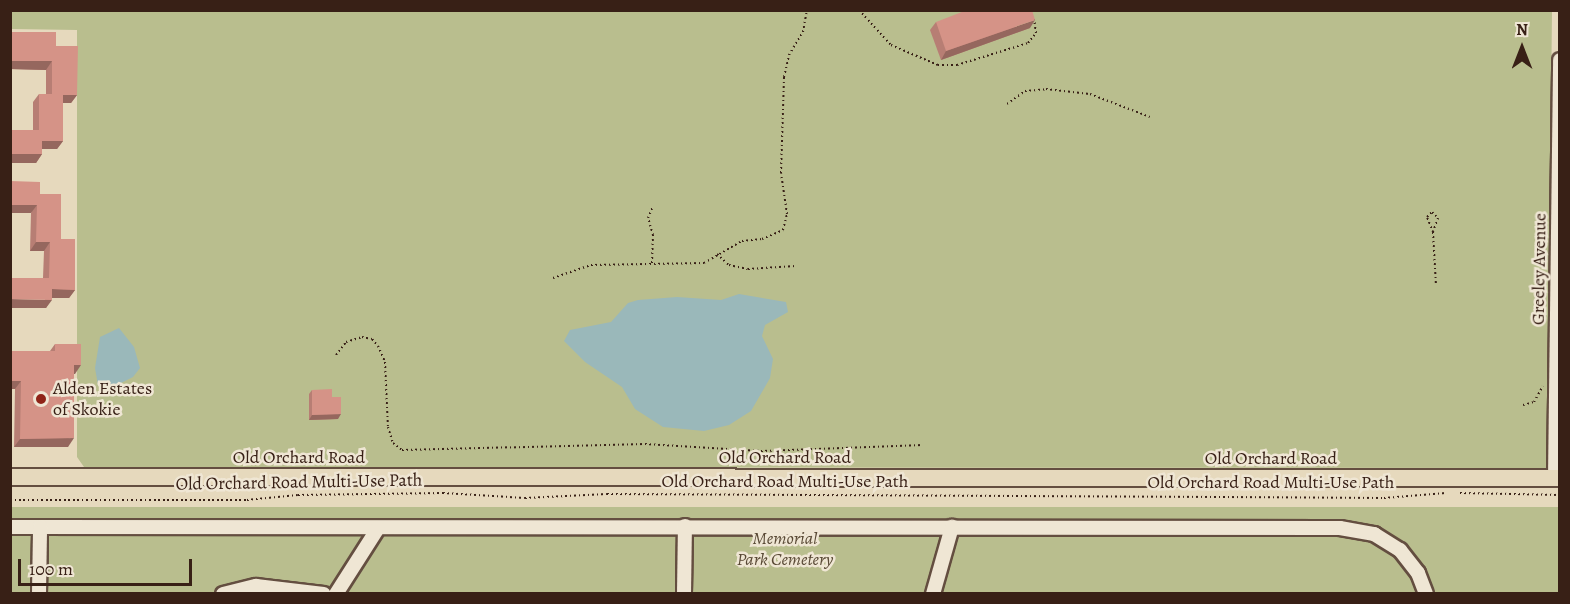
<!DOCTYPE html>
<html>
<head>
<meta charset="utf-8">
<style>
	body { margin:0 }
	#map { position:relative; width:1570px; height:604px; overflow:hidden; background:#e6d9bd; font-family:Alegreya,serif }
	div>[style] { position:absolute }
	.green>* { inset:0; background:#b9be8e; transform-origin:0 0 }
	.water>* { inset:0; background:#9ab8ba }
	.path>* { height:2px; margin-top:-1px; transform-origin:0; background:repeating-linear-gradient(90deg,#382016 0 1.5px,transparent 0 4.5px) }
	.roads { filter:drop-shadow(2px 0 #644e40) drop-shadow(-2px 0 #644e40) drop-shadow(0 2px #644e40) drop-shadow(0 -2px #644e40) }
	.minor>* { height:14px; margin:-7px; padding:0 7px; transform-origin:7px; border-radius:7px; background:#efe6d4 }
	.major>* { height:16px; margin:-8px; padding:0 8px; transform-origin:8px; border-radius:8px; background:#e6d9bd }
	.wall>* { inset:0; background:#b77e74 }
	.shaded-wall>* { inset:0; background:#95675e }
	.building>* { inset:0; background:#d59387 }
	.dots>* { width:16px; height:16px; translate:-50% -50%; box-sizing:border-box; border:3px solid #efe6d4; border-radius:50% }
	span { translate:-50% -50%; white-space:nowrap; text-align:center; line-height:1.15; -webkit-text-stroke:5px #efe6d4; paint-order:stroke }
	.street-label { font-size:18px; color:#382016 }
	.poi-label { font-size:18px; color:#382016 }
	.left { translate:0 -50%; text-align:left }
	.park-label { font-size:18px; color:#584834; font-style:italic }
	.frame { position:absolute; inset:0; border:12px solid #382016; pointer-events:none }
	.north { position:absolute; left:1492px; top:18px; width:60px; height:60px; -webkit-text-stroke:4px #efe6d4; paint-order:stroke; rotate:0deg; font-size:16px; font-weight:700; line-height:24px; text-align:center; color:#382016 }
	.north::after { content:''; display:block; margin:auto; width:21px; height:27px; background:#382016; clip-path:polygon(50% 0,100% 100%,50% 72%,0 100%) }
	.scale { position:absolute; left:18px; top:559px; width:174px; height:27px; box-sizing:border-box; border:3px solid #382016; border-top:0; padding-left:8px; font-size:18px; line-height:21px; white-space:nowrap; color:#382016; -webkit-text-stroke:4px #efe6d4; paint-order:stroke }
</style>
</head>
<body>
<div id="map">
	<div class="green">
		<div style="clip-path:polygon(11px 10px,1552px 11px,1547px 468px,84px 467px,77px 457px,77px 30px,11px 29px)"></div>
		<div style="left:10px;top:507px;width:1549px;height:86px"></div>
	</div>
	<div class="water">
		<div style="clip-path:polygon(739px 294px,786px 302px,788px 312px,765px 325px,762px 336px,773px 359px,770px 378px,751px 411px,729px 425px,704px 431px,663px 427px,635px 409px,622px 387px,585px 362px,564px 341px,570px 330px,611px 322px,628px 303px,638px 300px,677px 297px,721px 300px)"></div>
		<div style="clip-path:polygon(119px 328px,134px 347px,140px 368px,133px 377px,103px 392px,98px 385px,95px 368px,100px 337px)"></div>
	</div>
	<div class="path">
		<div style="left:859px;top:10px;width:47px;rotate:47.6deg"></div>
		<div style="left:891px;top:45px;width:51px;rotate:23.1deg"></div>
		<div style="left:938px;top:65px;width:19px"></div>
		<div style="left:957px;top:65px;width:74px;rotate:-17.2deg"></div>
		<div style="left:1028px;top:43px;width:13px;rotate:-51deg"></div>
		<div style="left:1036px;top:33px;width:14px;rotate:-98deg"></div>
		<div style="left:1007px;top:104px;width:22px;rotate:-36deg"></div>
		<div style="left:1025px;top:91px;width:21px;rotate:-5deg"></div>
		<div style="left:1046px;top:89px;width:44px;rotate:6.5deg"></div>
		<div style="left:1090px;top:94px;width:64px;rotate:21deg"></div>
		<div style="left:1433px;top:232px;width:16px;rotate:-112deg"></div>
		<div style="left:1427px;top:217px;width:7px;rotate:-45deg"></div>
		<div style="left:1432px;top:212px;width:8px;rotate:45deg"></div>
		<div style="left:1438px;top:218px;width:15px;rotate:110deg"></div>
		<div style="left:1433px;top:232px;width:53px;rotate:86.8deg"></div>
		<div style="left:717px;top:254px;width:16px;rotate:43deg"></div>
		<div style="left:729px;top:265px;width:19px;rotate:12deg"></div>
		<div style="left:748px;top:269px;width:48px;rotate:-3.6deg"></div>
		<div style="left:652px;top:263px;width:28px;rotate:-88deg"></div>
		<div style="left:653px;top:235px;width:18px;rotate:-106deg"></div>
		<div style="left:648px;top:218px;width:13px;rotate:-67deg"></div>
		<div style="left:553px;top:278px;width:40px;rotate:-18.9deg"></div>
		<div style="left:591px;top:265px;width:113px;rotate:-1deg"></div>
		<div style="left:704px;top:263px;width:44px;rotate:-30.1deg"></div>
		<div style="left:742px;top:241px;width:20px;rotate:-6deg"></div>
		<div style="left:762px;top:239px;width:23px;rotate:-23deg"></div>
		<div style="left:783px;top:230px;width:16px;rotate:-76deg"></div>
		<div style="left:787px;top:214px;width:41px;rotate:-98.3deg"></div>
		<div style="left:781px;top:173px;width:96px;rotate:-88.2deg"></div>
		<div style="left:784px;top:77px;width:23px;rotate:-77deg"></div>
		<div style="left:789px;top:55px;width:27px;rotate:-59deg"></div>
		<div style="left:803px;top:32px;width:22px;rotate:-80deg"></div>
		<div style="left:336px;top:355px;width:16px;rotate:-52deg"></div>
		<div style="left:346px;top:342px;width:17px;rotate:-17deg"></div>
		<div style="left:362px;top:337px;width:10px;rotate:11deg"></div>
		<div style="left:372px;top:339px;width:9px;rotate:49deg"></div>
		<div style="left:378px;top:346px;width:17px;rotate:66deg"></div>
		<div style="left:385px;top:362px;width:65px;rotate:87.4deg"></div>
		<div style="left:388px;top:427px;width:17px;rotate:73deg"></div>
		<div style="left:393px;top:443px;width:11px;rotate:38deg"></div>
		<div style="left:402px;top:450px;width:243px;rotate:-1.4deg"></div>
		<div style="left:645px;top:444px;width:116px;rotate:3.5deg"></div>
		<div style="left:761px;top:451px;width:162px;rotate:-2.1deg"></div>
		<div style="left:1523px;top:405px;width:11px;rotate:-15deg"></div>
		<div style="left:1534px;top:402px;width:18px;rotate:-61deg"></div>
		<div style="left:1460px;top:493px;width:100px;rotate:1.1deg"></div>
		<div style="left:10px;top:500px;width:237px"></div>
		<div style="left:247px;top:500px;width:51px;rotate:-5.6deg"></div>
		<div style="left:298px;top:495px;width:145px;rotate:-0.8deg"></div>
		<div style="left:443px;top:493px;width:82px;rotate:3.5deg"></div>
		<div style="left:525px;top:498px;width:82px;rotate:-2.8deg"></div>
		<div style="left:607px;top:494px;width:777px;rotate:0.29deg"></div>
		<div style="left:1384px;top:498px;width:62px;rotate:-4.6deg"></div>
	</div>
	<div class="roads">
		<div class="minor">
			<div style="left:1555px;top:478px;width:418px;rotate:-89.3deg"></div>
			<div style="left:10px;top:527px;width:1330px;rotate:0.04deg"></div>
			<div style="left:1340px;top:528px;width:35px;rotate:10deg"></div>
			<div style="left:1374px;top:534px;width:31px;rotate:32deg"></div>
			<div style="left:1400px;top:550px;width:29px;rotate:52deg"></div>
			<div style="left:1418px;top:573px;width:22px;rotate:69deg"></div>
			<div style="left:39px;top:594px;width:67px;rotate:-89.1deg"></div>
			<div style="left:223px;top:594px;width:34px;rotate:-14deg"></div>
			<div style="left:256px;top:586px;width:68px;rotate:6.7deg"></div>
			<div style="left:336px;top:594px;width:78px;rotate:-57.5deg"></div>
			<div style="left:684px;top:594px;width:68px;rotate:-89.2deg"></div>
			<div style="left:933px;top:594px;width:70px;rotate:-74.2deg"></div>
		</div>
		<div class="major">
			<div style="left:10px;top:477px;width:1550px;rotate:0.04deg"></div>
		</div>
	</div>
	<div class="wall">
		<div style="clip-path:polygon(936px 22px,1030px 28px,941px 60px,930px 30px)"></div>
		<div style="clip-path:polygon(10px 32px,56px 46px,77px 95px,71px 103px,63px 103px,63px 141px,57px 149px,42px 149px,42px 154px,36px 163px,33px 130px,33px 102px,39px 94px,46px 94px,46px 70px,10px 69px)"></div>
		<div style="clip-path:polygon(40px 194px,61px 239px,75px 290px,69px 298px,52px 298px,46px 308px,43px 278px,44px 251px,30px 251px,31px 213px)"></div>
		<div style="clip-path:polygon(55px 344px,75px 374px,74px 374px,68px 447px,14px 447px,15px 389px,10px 389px,10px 353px,12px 351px,50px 351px)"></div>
		<div style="clip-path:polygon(312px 390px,332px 397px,338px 419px,309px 420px,309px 394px)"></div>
	</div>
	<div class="shaded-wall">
		<div style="clip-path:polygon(1035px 20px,1030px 28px,941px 60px,946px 51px)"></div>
		<div style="clip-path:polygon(10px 61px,52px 61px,46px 70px,10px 69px)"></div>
		<div style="clip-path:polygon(63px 95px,77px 95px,71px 103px,57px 103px)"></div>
		<div style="clip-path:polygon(42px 141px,63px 141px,57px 149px,36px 149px)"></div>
		<div style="clip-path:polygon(10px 154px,42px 154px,36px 163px,10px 163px)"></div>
		<div style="clip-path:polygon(10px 205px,37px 205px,31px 213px,10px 213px)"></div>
		<div style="clip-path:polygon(36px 242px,50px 242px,44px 251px,30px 251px)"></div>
		<div style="clip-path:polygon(52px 289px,75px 290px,69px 298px,46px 298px)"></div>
		<div style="clip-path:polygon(10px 299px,52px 300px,46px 308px,10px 308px)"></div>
		<div style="clip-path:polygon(74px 365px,81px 365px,75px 374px,68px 374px)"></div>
		<div style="clip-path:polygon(12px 381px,21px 381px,15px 389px,10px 389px,10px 384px)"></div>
		<div style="clip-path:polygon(341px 414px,338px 419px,309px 420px,312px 415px)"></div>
		<div style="clip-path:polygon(74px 438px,68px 447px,14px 447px,20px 439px)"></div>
	</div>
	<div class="building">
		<div style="clip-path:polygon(967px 10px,1032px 10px,1035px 20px,946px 51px,936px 22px)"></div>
		<div style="clip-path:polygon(10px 32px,56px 32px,56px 46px,78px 46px,77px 95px,63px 95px,63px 141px,42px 141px,42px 154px,10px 154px,10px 130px,39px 130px,39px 94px,52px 94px,52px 61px,10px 61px)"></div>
		<div style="clip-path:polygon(10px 181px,40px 182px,40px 194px,61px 194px,61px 239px,75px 239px,75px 290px,52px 289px,52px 300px,10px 299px,10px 278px,49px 278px,50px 242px,36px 242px,37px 205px,10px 205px)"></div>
		<div style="clip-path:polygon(55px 344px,81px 344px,81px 365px,74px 365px,74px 438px,20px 439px,21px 381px,12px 381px,12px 351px,55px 351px)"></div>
		<div style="clip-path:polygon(332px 389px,332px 397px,341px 397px,341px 414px,312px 415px,312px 390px)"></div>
	</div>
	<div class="dots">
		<div style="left:41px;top:399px;background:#8f2418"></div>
	</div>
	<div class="street-label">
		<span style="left:1539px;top:269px;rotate:-89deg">Greeley Avenue</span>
		<span style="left:299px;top:457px">Old Orchard Road</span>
		<span style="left:785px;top:457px">Old Orchard Road</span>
		<span style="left:1271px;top:458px">Old Orchard Road</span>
		<span style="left:785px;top:481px">Old Orchard Road Multi-Use Path</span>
		<span style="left:299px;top:482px;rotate:-1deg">Old Orchard Road Multi-Use Path</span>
		<span style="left:1271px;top:482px">Old Orchard Road Multi-Use Path</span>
	</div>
	<div class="poi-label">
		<span class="left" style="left:53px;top:399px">Alden Estates<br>of Skokie</span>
	</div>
	<div class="park-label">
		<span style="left:785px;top:549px">Memorial<br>Park Cemetery</span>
	</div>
	<div class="frame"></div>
	<div class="north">N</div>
	<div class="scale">100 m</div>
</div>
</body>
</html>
